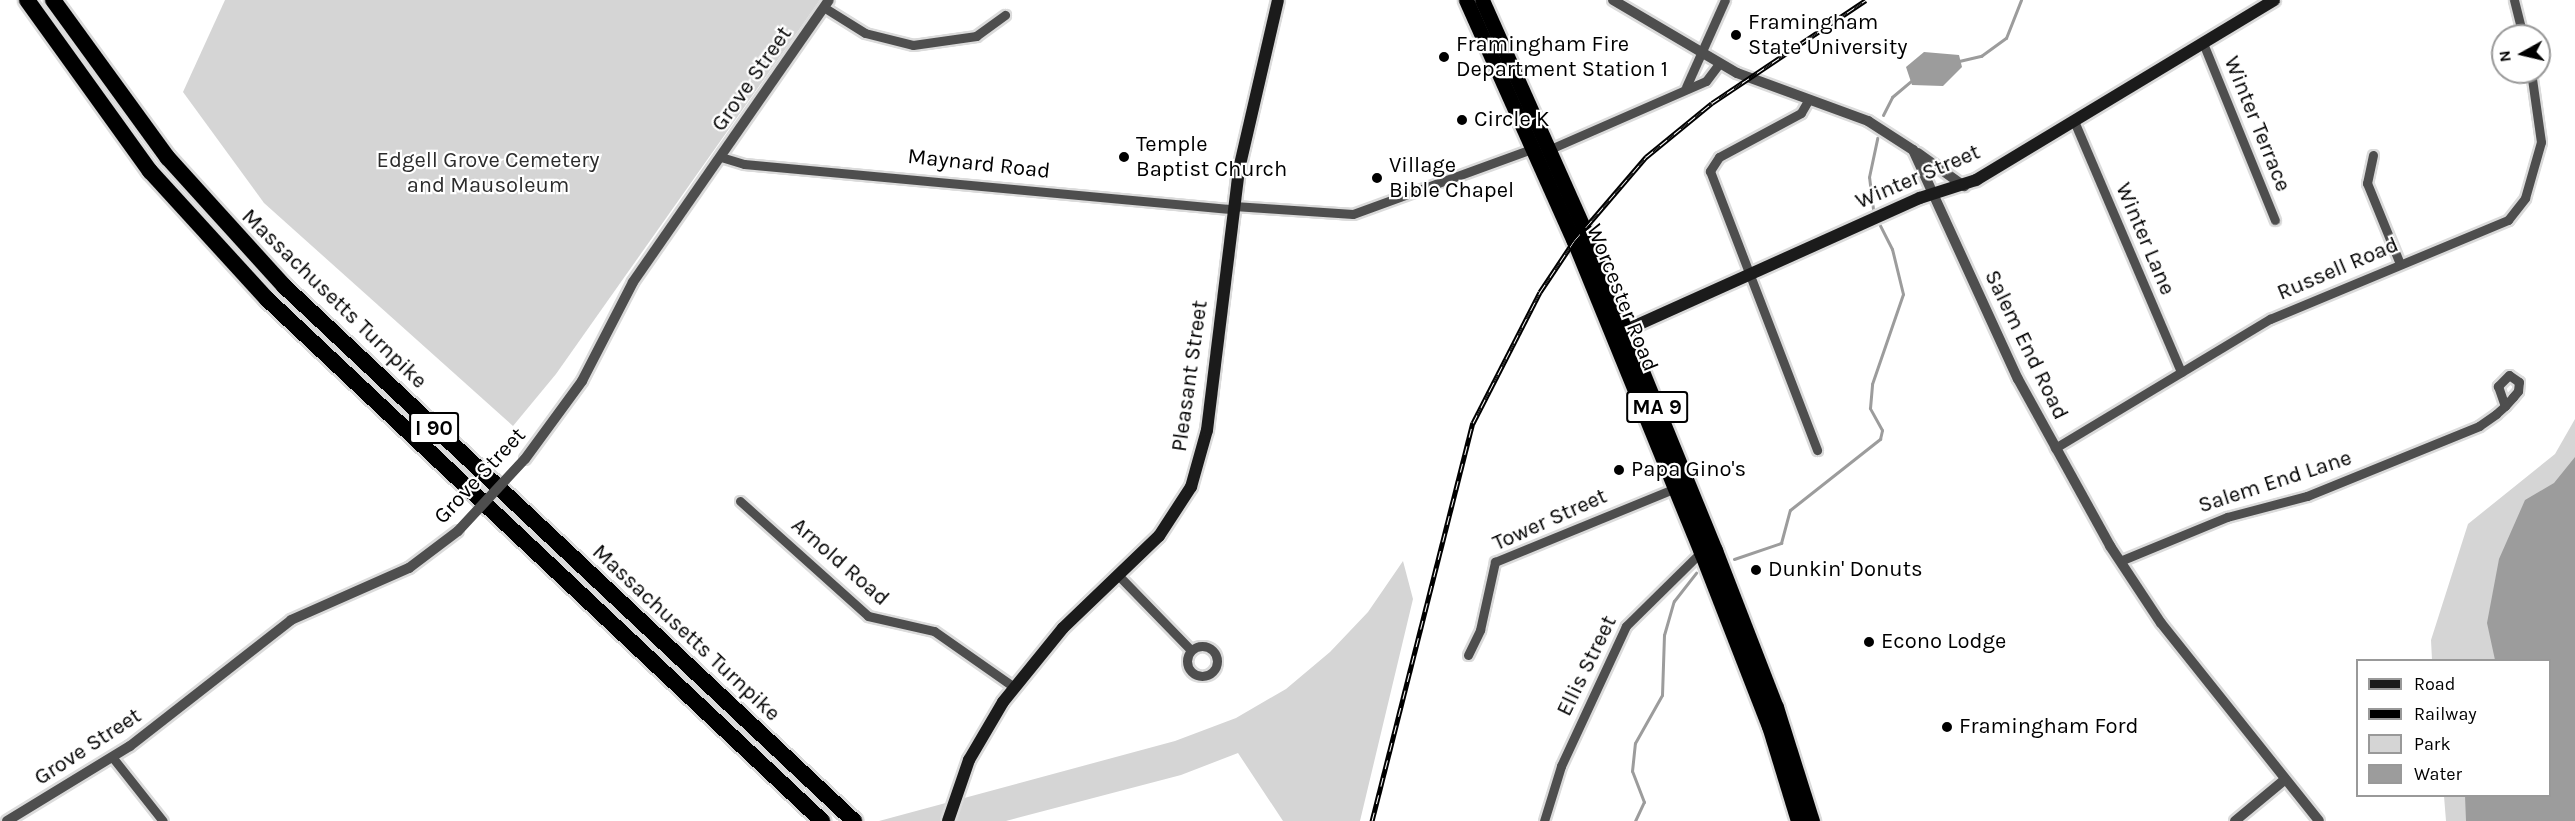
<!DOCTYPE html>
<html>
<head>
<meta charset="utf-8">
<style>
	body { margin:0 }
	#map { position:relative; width:2575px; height:821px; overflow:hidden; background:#fff; font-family:Karla,sans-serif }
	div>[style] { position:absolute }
	.green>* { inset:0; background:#d5d5d5 }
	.water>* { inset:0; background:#9c9c9c }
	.stream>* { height:3px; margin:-1.5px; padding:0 1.5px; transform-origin:1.5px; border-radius:1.5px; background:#9c9c9c }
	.roads { filter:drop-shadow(2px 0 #dbdbdb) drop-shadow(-2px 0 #dbdbdb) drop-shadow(0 2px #dbdbdb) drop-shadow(0 -2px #dbdbdb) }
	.minor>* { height:9px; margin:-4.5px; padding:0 4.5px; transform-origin:4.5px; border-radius:4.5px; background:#4e4e4e }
	.minor>.ring { margin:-4.5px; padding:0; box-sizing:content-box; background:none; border:9px solid #4e4e4e; border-radius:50% }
	.tertiary>* { height:10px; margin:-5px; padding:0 5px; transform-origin:5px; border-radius:5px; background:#4e4e4e }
	.secondary>* { height:12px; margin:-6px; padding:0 6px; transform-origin:6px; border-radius:6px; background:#1b1b1b }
	.trunk>* { height:15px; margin:-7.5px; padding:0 7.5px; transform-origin:7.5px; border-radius:7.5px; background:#000 }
	.motorway>* { height:16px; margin:-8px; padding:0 8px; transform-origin:8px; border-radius:8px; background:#000 }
	.rail>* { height:5px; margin-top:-2.5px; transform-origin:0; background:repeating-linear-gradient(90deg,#fff 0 9px,#000 0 18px); box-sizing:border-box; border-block:2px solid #000 }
	.tertiary-bridge>* { height:10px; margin:-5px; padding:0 5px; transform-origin:5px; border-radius:5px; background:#4e4e4e }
	.dots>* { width:16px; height:16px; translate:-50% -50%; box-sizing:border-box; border:3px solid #fff; border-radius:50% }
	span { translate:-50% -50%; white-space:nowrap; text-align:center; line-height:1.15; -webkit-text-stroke:4.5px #fff; paint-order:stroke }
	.shield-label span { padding:2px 4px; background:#fff; border:2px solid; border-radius:4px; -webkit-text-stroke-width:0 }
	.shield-label { font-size:21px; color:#000; font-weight:700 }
	.poi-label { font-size:22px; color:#000 }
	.left { translate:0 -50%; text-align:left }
	.street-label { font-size:22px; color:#000 }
	.park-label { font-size:22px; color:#2c2c2c }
	.legend { position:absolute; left:2356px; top:659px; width:195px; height:138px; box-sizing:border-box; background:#fff; border:2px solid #999; margin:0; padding:8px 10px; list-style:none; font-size:18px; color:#000 }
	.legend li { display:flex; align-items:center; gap:12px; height:30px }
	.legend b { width:30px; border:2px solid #999 }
	.north { position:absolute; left:2491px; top:24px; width:60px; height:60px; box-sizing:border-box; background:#fff; border:2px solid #999; border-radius:50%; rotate:262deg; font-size:16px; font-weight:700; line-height:24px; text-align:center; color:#000 }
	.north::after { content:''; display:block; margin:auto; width:21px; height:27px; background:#000; clip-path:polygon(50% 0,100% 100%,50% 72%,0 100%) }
</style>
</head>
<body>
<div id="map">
	<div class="green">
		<div style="clip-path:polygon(225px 0,820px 0,556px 374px,513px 426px,264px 203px,183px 92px)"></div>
		<div style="clip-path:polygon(2575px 419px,2575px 821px,2446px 821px,2444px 796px,2550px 796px,2550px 660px,2432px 660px,2431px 640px,2468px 524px,2555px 454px)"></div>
		<div style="clip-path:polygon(1403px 561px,1413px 599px,1360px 821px,1283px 821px,1238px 753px,1181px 775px,1006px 821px,879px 821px,1175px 741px,1236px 718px,1286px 689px,1330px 652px,1368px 612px)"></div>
	</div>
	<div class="water">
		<div style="clip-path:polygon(1924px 52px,1959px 55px,1962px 67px,1943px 86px,1912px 85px,1906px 67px)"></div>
		<div style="clip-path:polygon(2575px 457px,2575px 821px,2466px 821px,2465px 796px,2550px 796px,2550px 660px,2495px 660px,2487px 623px,2499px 559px,2525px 500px,2554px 483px)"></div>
	</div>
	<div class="stream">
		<div style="left:1959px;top:61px;width:23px;rotate:-13deg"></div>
		<div style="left:1981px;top:56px;width:31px;rotate:-36deg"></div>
		<div style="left:2006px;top:38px;width:41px;rotate:-68.5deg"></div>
		<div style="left:1883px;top:115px;width:20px;rotate:-63deg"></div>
		<div style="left:1892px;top:97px;width:25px;rotate:-40deg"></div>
		<div style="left:1873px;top:209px;width:32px;rotate:-97deg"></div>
		<div style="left:1869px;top:177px;width:40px;rotate:-78deg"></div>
		<div style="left:1734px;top:559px;width:50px;rotate:-18.8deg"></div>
		<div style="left:1781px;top:543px;width:34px;rotate:-75deg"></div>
		<div style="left:1790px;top:510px;width:115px;rotate:-38.3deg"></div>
		<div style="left:1880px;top:439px;width:9px;rotate:-77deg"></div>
		<div style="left:1882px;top:430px;width:25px;rotate:-119deg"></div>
		<div style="left:1870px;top:408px;width:24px;rotate:-85deg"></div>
		<div style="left:1872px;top:384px;width:95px;rotate:-71deg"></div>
		<div style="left:1903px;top:294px;width:46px;rotate:-103.7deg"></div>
		<div style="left:1892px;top:249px;width:27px;rotate:-117deg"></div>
		<div style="left:1635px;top:821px;width:21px;rotate:-65deg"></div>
		<div style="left:1644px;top:802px;width:33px;rotate:-111deg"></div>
		<div style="left:1632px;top:771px;width:28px;rotate:-84deg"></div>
		<div style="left:1635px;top:743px;width:55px;rotate:-60.6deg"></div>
		<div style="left:1662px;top:695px;width:60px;rotate:-88.1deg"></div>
		<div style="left:1664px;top:635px;width:35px;rotate:-74deg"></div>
		<div style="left:1674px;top:601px;width:36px;rotate:-52deg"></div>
	</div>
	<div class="roads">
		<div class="minor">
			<div style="left:2514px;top:0;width:37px;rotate:76deg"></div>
			<div style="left:825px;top:8px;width:47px;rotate:32deg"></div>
			<div style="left:865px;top:33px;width:49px;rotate:14deg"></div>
			<div style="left:913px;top:45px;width:64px;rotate:-8.1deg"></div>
			<div style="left:976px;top:36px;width:36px;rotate:-36deg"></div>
			<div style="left:2203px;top:43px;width:191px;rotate:67.9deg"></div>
			<div style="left:1686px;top:87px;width:95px;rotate:-65.9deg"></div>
			<div style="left:1809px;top:99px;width:16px;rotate:120deg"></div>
			<div style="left:1801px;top:113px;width:93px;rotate:151.8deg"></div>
			<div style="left:1719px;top:157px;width:17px;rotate:123deg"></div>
			<div style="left:1710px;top:171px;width:299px;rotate:69deg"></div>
			<div style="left:2074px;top:121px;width:273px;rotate:66.9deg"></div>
			<div style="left:1548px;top:150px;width:172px;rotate:-23.6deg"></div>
			<div style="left:1706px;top:81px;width:21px;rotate:-53deg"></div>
			<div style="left:2373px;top:155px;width:29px;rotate:102deg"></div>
			<div style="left:2367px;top:183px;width:87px;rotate:67.8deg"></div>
			<div style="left:721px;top:157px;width:24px;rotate:17deg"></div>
			<div style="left:744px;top:164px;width:491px;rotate:5.3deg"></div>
			<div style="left:1234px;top:206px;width:119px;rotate:3.8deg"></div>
			<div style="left:1353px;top:214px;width:190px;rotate:-20deg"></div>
			<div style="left:2055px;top:448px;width:251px;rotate:-31deg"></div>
			<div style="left:2270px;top:319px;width:258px;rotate:-22.6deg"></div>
			<div style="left:2508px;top:220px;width:28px;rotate:-52deg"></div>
			<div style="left:2525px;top:198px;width:58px;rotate:-74.1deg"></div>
			<div style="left:2541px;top:142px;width:71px;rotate:-98.1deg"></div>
			<div style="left:740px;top:501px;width:172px;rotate:41.9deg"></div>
			<div style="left:868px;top:616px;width:68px;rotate:12.8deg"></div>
			<div style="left:934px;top:631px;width:98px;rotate:35deg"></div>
			<div style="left:2120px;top:561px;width:116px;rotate:-22.4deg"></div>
			<div style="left:2227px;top:517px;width:83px;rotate:-14.7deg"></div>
			<div style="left:2307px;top:496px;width:186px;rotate:-22.1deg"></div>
			<div style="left:2479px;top:426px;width:21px;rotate:-35deg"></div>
			<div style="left:2496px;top:414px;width:12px;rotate:-42deg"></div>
			<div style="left:2505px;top:406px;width:12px;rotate:-48deg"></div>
			<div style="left:2513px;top:397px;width:8px;rotate:-50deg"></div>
			<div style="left:2518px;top:391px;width:9px;rotate:-84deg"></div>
			<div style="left:2519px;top:382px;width:12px;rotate:-145deg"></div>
			<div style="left:2509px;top:375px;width:16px;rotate:135deg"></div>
			<div style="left:2498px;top:386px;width:21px;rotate:71deg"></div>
			<div style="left:1118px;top:575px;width:105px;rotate:45.8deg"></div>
			<div class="ring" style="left:1187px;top:646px;width:21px;height:21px"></div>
			<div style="left:1468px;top:655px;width:28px;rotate:-64deg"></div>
			<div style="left:1480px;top:630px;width:70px;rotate:-77.6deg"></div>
			<div style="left:1495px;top:562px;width:195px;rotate:-22.3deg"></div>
			<div style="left:113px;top:758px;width:80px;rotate:51.6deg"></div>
			<div style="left:1544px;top:821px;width:58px;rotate:-72.8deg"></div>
			<div style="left:1561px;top:766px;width:154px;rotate:-65.1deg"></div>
			<div style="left:1626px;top:626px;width:105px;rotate:-44.6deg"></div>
		</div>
		<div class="tertiary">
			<div style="left:1613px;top:0;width:144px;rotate:30.5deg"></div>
			<div style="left:1737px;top:73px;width:140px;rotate:20.1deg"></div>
			<div style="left:1868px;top:121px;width:54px;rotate:32.8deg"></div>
			<div style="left:1913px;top:150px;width:252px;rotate:65.4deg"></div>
			<div style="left:2018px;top:379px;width:191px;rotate:61.1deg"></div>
			<div style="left:2110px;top:546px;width:92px;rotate:56.5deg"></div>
			<div style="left:2161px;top:623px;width:253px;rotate:51.4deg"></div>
			<div style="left:1918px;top:153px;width:57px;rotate:35.7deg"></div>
			<div style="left:525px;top:459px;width:97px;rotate:-53.8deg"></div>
			<div style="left:582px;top:381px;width:111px;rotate:-62.7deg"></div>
			<div style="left:633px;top:282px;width:343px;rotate:-55.2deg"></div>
			<div style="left:7px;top:821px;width:144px;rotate:-31.4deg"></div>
			<div style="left:130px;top:746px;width:204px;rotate:-38deg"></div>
			<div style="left:291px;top:620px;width:129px;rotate:-23.8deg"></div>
			<div style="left:409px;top:568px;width:61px;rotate:-37.1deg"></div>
			<div style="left:2235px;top:821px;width:62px;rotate:-39.8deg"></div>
		</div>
		<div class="secondary">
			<div style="left:1626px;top:330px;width:322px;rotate:-24.2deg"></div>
			<div style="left:1920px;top:198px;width:59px;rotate:-17.8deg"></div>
			<div style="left:1976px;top:180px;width:348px;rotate:-31.1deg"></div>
			<div style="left:948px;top:821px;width:65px;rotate:-71deg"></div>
			<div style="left:969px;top:760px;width:67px;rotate:-59.6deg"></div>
			<div style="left:1003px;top:702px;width:95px;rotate:-51deg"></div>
			<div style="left:1063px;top:628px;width:133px;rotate:-43.8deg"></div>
			<div style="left:1159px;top:536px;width:59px;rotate:-56.9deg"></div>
			<div style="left:1191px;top:487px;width:59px;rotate:-74.3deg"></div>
			<div style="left:1207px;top:430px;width:263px;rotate:-83deg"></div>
			<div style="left:1239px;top:169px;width:173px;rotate:-77deg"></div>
		</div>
		<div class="trunk">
			<div style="left:1466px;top:0;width:264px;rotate:65.9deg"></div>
			<div style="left:1574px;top:241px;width:336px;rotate:67.8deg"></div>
			<div style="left:1701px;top:552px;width:187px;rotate:68.7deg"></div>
			<div style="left:1769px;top:726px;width:99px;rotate:73deg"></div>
			<div style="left:1482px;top:0;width:251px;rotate:66deg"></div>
			<div style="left:1584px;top:229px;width:347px;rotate:67.8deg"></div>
			<div style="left:1715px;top:550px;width:168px;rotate:68.8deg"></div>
			<div style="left:1776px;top:707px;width:120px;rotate:72.5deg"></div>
		</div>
		<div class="motorway">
			<div style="left:27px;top:0;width:211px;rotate:54.3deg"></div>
			<div style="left:150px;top:171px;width:173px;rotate:47.6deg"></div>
			<div style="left:267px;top:299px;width:762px;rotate:43.24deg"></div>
			<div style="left:53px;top:0;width:195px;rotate:54deg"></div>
			<div style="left:168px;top:158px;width:173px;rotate:47.8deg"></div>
			<div style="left:284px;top:286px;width:782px;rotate:43.19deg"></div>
		</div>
	</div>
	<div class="rail">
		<div style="left:1372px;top:821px;width:411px;rotate:-75.8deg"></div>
		<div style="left:1473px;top:423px;width:147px;rotate:-62.9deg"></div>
		<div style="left:1540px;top:292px;width:61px;rotate:-56.3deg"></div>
		<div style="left:1574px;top:241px;width:111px;rotate:-49.4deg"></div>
		<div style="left:1646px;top:157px;width:85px;rotate:-39.3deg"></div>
		<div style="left:1712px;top:103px;width:185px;rotate:-33.8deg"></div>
	</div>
	<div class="tertiary-bridge">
		<div style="left:458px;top:531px;width:98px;rotate:-47.1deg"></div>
	</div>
	<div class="dots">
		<div style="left:1736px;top:35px;background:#000"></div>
		<div style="left:1444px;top:57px;background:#000"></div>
		<div style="left:1462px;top:120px;background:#000"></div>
		<div style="left:1124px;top:157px;background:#000"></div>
		<div style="left:1377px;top:178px;background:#000"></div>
		<div style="left:1619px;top:470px;background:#000"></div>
		<div style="left:1756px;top:570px;background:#000"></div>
		<div style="left:1869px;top:642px;background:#000"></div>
		<div style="left:1947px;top:727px;background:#000"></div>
	</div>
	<div class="shield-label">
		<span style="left:1657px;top:407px">MA 9</span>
		<span style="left:434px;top:428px">I 90</span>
	</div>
	<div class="poi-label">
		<span class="left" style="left:1748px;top:35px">Framingham<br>State University</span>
		<span class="left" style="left:1456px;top:57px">Framingham Fire<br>Department Station 1</span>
		<span class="left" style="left:1474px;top:120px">Circle K</span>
		<span class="left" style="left:1136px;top:157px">Temple<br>Baptist Church</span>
		<span class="left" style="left:1389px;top:178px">Village<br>Bible Chapel</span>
		<span class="left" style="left:1631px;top:470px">Papa Gino's</span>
		<span class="left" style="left:1768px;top:570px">Dunkin' Donuts</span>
		<span class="left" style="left:1881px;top:642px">Econo Lodge</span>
		<span class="left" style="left:1959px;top:727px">Framingham Ford</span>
	</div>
	<div class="street-label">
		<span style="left:752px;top:79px;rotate:-55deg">Grove Street</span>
		<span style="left:2257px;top:124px;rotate:68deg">Winter Terrace</span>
		<span style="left:979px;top:164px;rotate:6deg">Maynard Road</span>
		<span style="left:1918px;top:177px;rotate:-23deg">Winter Street</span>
		<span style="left:2145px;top:239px;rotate:67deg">Winter Lane</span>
		<span style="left:2338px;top:269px;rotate:-23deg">Russell Road</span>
		<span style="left:1622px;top:298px;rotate:68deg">Worcester Road</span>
		<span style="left:334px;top:299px;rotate:44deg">Massachusetts Turnpike</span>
		<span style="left:2026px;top:345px;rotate:64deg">Salem End Road</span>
		<span style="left:1190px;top:376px;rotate:-82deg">Pleasant Street</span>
		<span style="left:480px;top:476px;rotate:-47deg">Grove Street</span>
		<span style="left:2275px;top:482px;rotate:-18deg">Salem End Lane</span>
		<span style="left:1550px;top:520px;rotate:-24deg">Tower Street</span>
		<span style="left:840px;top:562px;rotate:41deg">Arnold Road</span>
		<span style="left:686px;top:633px;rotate:43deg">Massachusetts Turnpike</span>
		<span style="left:1587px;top:666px;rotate:-64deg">Ellis Street</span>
		<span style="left:88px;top:747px;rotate:-33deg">Grove Street</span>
	</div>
	<div class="park-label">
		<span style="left:488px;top:173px">Edgell Grove Cemetery<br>and Mausoleum</span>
	</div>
	<ul class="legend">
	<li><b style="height:8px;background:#1b1b1b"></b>Road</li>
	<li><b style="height:8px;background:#000"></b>Railway</li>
	<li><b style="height:16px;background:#d5d5d5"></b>Park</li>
	<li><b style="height:16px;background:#9c9c9c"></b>Water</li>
	</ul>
	<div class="north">N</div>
</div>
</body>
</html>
